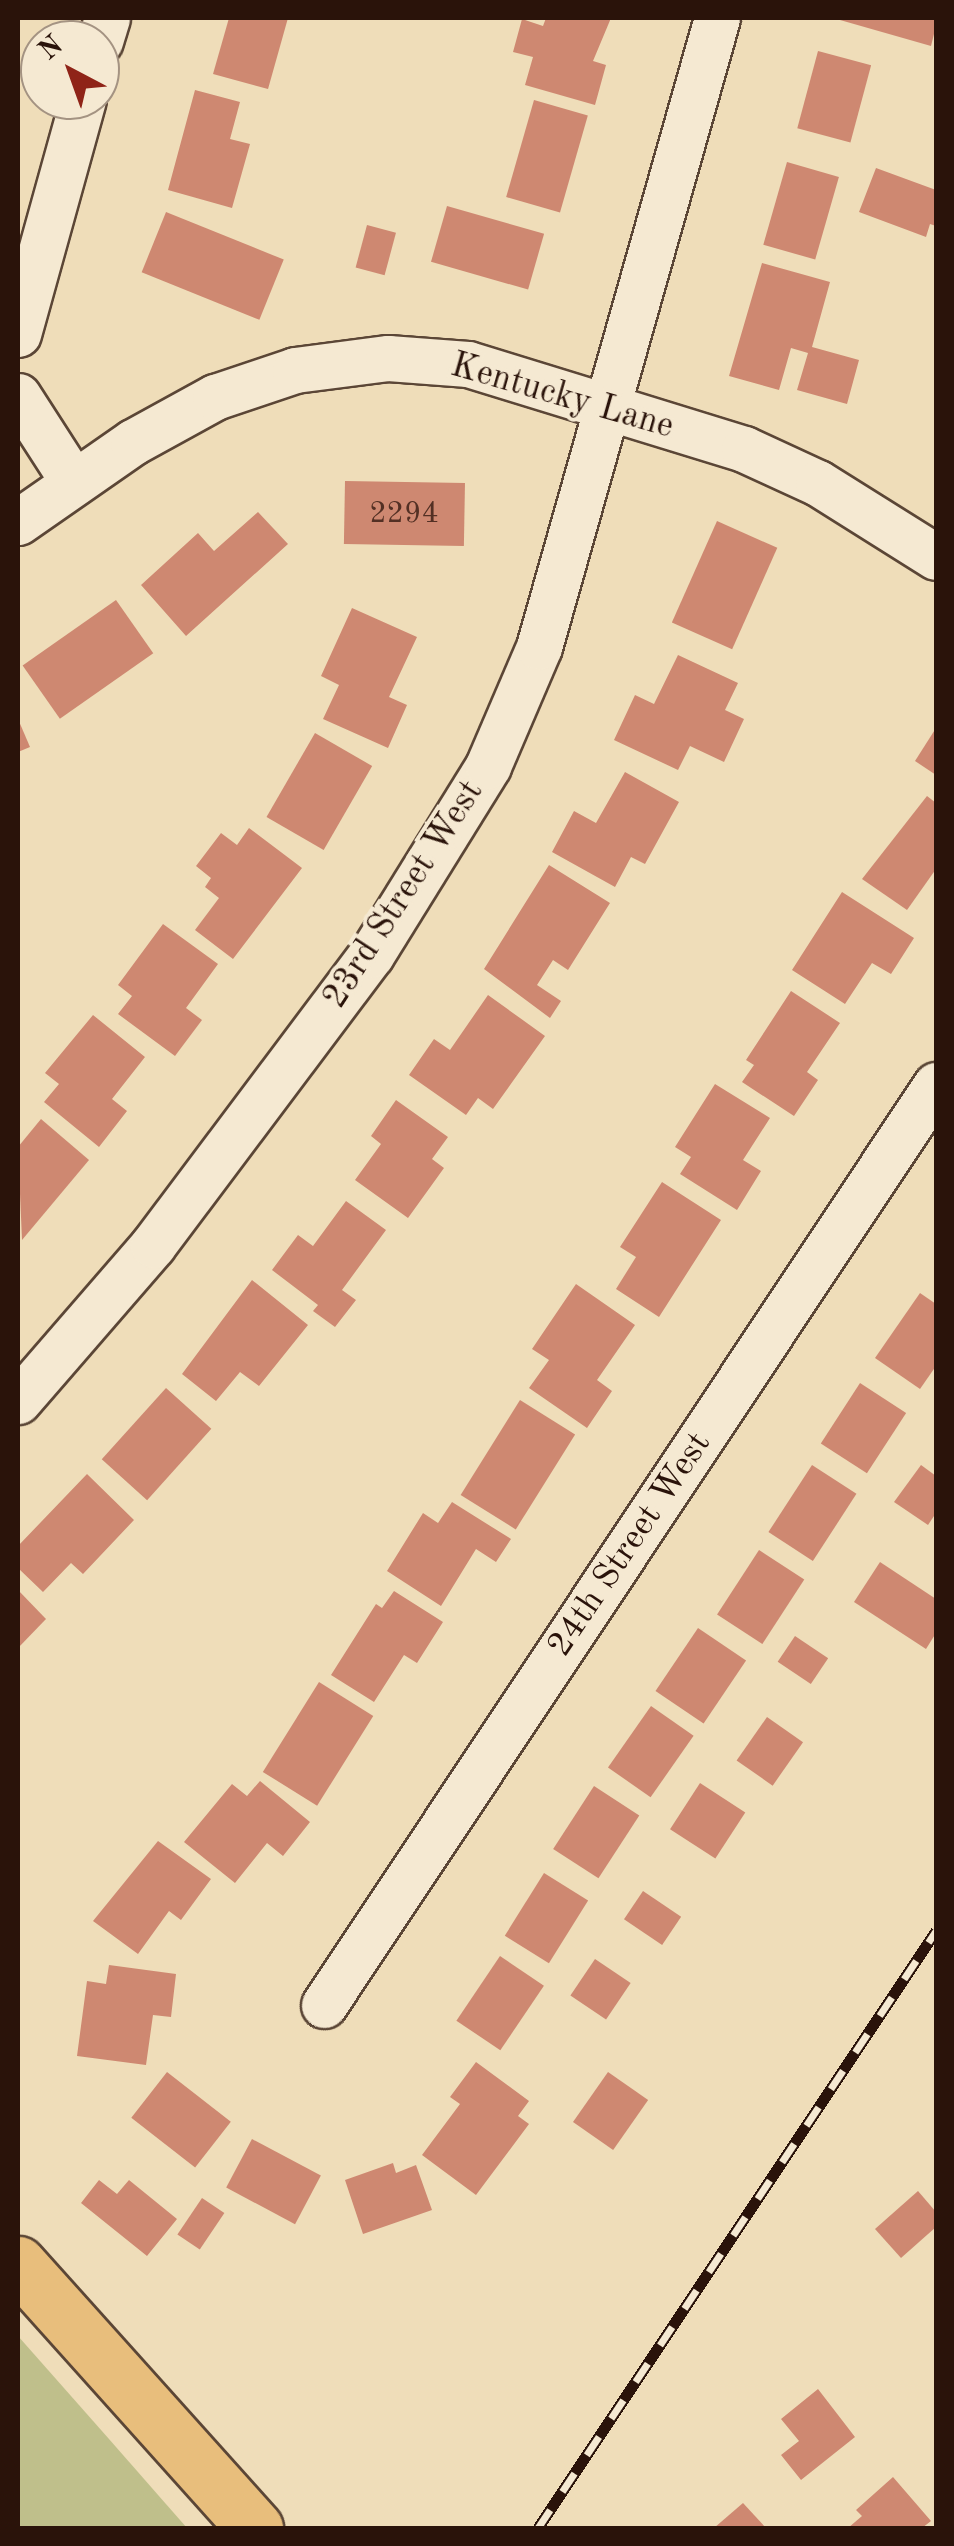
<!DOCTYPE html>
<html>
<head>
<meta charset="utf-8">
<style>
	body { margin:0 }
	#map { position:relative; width:954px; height:2546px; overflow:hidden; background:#efddb9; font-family:"Old Standard TT",serif }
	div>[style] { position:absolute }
	.green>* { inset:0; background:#bfbf8b }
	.building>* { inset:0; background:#ce8871; transform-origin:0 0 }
	.roads { filter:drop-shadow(2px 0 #5b4636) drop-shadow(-2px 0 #5b4636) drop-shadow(0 2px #5b4636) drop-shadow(0 -2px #5b4636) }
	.minor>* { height:45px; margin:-22.5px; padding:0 22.5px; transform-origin:22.5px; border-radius:22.5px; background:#f5e9d2 }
	.major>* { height:55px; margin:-27.5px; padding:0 27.5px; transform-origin:27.5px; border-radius:27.5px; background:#e8be7c }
	.rail>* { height:11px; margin-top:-5.5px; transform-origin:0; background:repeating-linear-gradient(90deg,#f5e9d2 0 22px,#2a130a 0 44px); box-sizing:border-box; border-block:2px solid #2a130a }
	span { translate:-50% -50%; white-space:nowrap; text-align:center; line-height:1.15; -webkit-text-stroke:8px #f5e9d2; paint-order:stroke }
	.number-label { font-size:30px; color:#533024 }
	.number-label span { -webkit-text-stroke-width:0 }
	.street-label { font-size:35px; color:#2a130a }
	.frame { position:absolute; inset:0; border:20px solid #2a130a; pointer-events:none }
	.north { position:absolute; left:20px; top:20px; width:100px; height:100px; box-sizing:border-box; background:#f5e9d2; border:2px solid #a49382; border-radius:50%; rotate:319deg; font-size:28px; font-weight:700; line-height:40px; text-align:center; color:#2a130a }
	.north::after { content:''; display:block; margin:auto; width:35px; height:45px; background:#8f2418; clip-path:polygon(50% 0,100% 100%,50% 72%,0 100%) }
</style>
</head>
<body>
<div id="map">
	<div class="green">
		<div style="clip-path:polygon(18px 2336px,109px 2439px,187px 2528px,18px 2528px)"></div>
	</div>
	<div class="building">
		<div style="clip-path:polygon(229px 18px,288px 18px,268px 89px,213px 74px)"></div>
		<div style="clip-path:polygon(546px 18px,611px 18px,593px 61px,606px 65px,595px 105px,525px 85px,533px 57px,513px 52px,522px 19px,543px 26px)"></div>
		<div style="clip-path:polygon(833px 18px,936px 18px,936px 26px,931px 46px)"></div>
		<div style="left:818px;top:51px;width:55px;height:80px;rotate:15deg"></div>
		<div style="clip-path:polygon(195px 90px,240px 102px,230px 139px,250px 144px,232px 208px,168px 190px)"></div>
		<div style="left:534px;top:100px;width:56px;height:101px;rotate:16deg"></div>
		<div style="left:787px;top:162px;width:54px;height:86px;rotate:16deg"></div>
		<div style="clip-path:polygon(876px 168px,936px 190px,936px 226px,930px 224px,926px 237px,859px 212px)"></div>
		<div style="left:447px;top:206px;width:101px;height:58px;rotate:16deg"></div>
		<div style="left:166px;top:212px;width:127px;height:65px;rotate:22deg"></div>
		<div style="left:367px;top:225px;width:30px;height:44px;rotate:15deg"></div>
		<div style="clip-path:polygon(762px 263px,830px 282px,812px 347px,859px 360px,847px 404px,797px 390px,808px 353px,791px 348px,779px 390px,729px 376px)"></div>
		<div style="left:345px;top:481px;width:120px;height:63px;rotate:1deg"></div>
		<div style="clip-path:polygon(258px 512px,288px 544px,186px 636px,141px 585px,198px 533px,214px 551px)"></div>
		<div style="left:717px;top:521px;width:66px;height:111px;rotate:24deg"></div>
		<div style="left:116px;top:600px;width:65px;height:114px;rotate:55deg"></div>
		<div style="clip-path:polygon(352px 608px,417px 637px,389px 697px,407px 705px,388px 748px,323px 719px,339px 685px,321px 676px)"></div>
		<div style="clip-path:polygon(678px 655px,738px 683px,725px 710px,744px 719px,724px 762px,690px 746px,678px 770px,614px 740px,635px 695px,654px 704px)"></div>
		<div style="clip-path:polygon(18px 719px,30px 747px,18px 752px)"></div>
		<div style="clip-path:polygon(936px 728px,936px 775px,915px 761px)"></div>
		<div style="left:315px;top:733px;width:66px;height:97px;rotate:30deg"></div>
		<div style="clip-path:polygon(625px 772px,679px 802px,645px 864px,631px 857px,615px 887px,552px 852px,574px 811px,596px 823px)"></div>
		<div style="clip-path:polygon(927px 796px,936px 803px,936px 869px,907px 910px,862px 879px)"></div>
		<div style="clip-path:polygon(249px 828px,302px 868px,233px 959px,195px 930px,219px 898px,205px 887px,211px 878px,196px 866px,221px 833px,237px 845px)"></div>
		<div style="clip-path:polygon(549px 865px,610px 903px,568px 970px,553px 960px,537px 985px,561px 1001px,550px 1018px,484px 969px)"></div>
		<div style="clip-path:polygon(842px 892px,914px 938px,891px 974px,872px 963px,845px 1004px,792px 970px)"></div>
		<div style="clip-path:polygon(163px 924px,218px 964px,186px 1008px,202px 1020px,175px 1056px,118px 1014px,132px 996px,118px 985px)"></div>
		<div style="clip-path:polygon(791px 991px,840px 1023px,807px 1072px,818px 1080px,794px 1116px,742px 1082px,754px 1065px,746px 1060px)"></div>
		<div style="clip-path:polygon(488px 995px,545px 1036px,493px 1109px,478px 1098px,466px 1115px,409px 1075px,434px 1039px,450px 1050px)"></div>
		<div style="clip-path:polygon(93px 1015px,145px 1057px,112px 1099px,127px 1111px,99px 1147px,44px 1102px,59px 1084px,45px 1073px)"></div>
		<div style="clip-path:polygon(715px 1084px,770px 1118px,743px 1160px,761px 1171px,737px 1210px,680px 1174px,691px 1157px,675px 1147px)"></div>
		<div style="clip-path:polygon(396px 1100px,448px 1137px,432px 1159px,444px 1168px,408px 1218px,355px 1180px,381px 1144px,371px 1136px)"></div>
		<div style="clip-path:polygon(41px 1119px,89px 1160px,22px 1240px,18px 1147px)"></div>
		<div style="clip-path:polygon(662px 1182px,721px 1220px,659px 1317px,616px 1289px,636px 1257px,620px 1247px)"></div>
		<div style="clip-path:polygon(346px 1201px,386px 1230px,342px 1290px,356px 1300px,335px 1327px,313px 1311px,318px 1305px,272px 1270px,298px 1235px,313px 1246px)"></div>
		<div style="clip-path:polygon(252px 1280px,308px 1325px,259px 1386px,240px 1372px,216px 1401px,182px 1374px)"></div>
		<div style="clip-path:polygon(576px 1284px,635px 1325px,597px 1380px,612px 1391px,587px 1428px,529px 1388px,549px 1360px,532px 1349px)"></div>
		<div style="clip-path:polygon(920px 1293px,936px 1304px,936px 1366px,920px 1389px,875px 1358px)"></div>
		<div style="left:860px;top:1383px;width:55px;height:72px;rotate:33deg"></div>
		<div style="left:166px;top:1388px;width:61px;height:96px;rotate:42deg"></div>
		<div style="left:520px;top:1400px;width:65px;height:112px;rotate:32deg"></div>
		<div style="left:812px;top:1465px;width:53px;height:80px;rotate:33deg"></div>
		<div style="clip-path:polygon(921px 1465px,936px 1476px,936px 1513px,928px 1525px,894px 1502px)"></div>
		<div style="clip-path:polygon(87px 1474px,134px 1520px,83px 1574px,71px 1563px,43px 1592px,18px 1568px,18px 1546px)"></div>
		<div style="clip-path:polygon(452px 1502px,511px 1539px,496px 1562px,476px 1549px,441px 1606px,387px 1571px,423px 1513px,438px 1523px)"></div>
		<div style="left:759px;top:1550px;width:54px;height:77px;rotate:33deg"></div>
		<div style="clip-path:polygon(880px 1562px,936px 1599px,936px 1633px,926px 1649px,854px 1602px)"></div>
		<div style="clip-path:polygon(18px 1590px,46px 1619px,18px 1648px)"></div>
		<div style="clip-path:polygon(394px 1591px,443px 1622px,417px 1663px,404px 1655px,374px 1702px,331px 1675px,376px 1604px,382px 1608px)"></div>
		<div style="left:698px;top:1628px;width:58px;height:76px;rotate:34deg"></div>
		<div style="left:795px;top:1636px;width:40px;height:31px;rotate:34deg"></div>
		<div style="left:319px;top:1682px;width:64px;height:106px;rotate:32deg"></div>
		<div style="left:651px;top:1706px;width:52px;height:75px;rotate:35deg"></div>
		<div style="left:767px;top:1717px;width:44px;height:53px;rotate:35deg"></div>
		<div style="clip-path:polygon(260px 1781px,310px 1822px,283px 1856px,267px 1843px,235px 1883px,184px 1842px,232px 1784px,247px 1796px)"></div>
		<div style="left:700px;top:1783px;width:54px;height:55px;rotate:33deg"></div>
		<div style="left:594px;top:1786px;width:54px;height:75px;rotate:33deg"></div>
		<div style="clip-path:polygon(158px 1841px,211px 1879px,181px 1920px,169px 1911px,138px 1954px,93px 1921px)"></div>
		<div style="left:544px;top:1873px;width:52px;height:74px;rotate:32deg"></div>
		<div style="left:643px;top:1891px;width:46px;height:34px;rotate:34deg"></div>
		<div style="left:500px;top:1956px;width:53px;height:78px;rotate:34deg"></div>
		<div style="left:595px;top:1959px;width:43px;height:44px;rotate:34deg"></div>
		<div style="clip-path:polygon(109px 1965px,176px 1974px,171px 2017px,153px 2015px,146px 2065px,77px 2056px,87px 1981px,106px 1984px)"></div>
		<div style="clip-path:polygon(476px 2062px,529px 2101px,518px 2116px,529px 2124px,476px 2195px,422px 2155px,460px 2104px,450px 2097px)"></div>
		<div style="left:167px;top:2072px;width:81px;height:58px;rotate:38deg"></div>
		<div style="left:608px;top:2072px;width:49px;height:61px;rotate:35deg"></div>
		<div style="left:252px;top:2139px;width:78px;height:55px;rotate:28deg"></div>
		<div style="clip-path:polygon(393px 2163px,396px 2173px,416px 2165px,432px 2210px,363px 2234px,345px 2180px)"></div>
		<div style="clip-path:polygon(99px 2180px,117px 2194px,129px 2180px,177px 2219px,147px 2256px,81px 2203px)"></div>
		<div style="clip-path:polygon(918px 2191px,936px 2212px,936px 2227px,901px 2258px,875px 2229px)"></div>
		<div style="left:202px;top:2198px;width:27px;height:44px;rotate:34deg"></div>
		<div style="clip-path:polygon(818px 2389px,855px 2437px,801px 2480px,781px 2455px,799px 2441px,781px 2419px)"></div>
		<div style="clip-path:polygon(893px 2477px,931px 2521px,922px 2528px,848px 2528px,862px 2516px,856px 2510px)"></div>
		<div style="clip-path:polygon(743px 2503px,766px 2528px,714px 2528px)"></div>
	</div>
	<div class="roads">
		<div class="minor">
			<div style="left:100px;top:41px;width:24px;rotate:-73deg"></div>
			<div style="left:18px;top:334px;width:243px;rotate:-74.5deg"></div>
			<div style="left:18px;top:396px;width:103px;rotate:57.2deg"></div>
			<div style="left:18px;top:522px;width:140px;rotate:-34.8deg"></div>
			<div style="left:133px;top:442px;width:94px;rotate:-28.8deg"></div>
			<div style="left:215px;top:397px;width:84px;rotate:-18.6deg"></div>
			<div style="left:295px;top:370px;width:94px;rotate:-7.4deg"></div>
			<div style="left:388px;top:358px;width:80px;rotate:4.3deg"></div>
			<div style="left:468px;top:364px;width:289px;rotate:17.1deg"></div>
			<div style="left:744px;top:449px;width:81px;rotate:24.7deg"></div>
			<div style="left:818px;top:483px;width:139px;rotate:32.1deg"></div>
			<div style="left:18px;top:1401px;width:206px;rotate:-49.1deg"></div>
			<div style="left:153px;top:1245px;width:363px;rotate:-53.1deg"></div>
			<div style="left:371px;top:955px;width:222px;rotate:-58.2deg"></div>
			<div style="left:488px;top:766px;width:129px;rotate:-66.8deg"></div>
			<div style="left:539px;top:647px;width:654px;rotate:-74.2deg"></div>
			<div style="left:324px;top:2005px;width:1105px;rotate:-56.37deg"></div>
		</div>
		<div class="major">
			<div style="left:18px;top:2264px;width:355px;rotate:48.1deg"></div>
		</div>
	</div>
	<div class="rail">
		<div style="left:538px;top:2528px;width:718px;rotate:-56.31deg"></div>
	</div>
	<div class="number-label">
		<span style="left:404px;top:514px">2294</span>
	</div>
	<div class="street-label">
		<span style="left:562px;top:397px;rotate:16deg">Kentucky Lane</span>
		<span style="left:404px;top:895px;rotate:-57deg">23rd Street West</span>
		<span style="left:630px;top:1545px;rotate:-56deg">24th Street West</span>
	</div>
	<div class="frame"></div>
	<div class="north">N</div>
</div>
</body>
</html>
